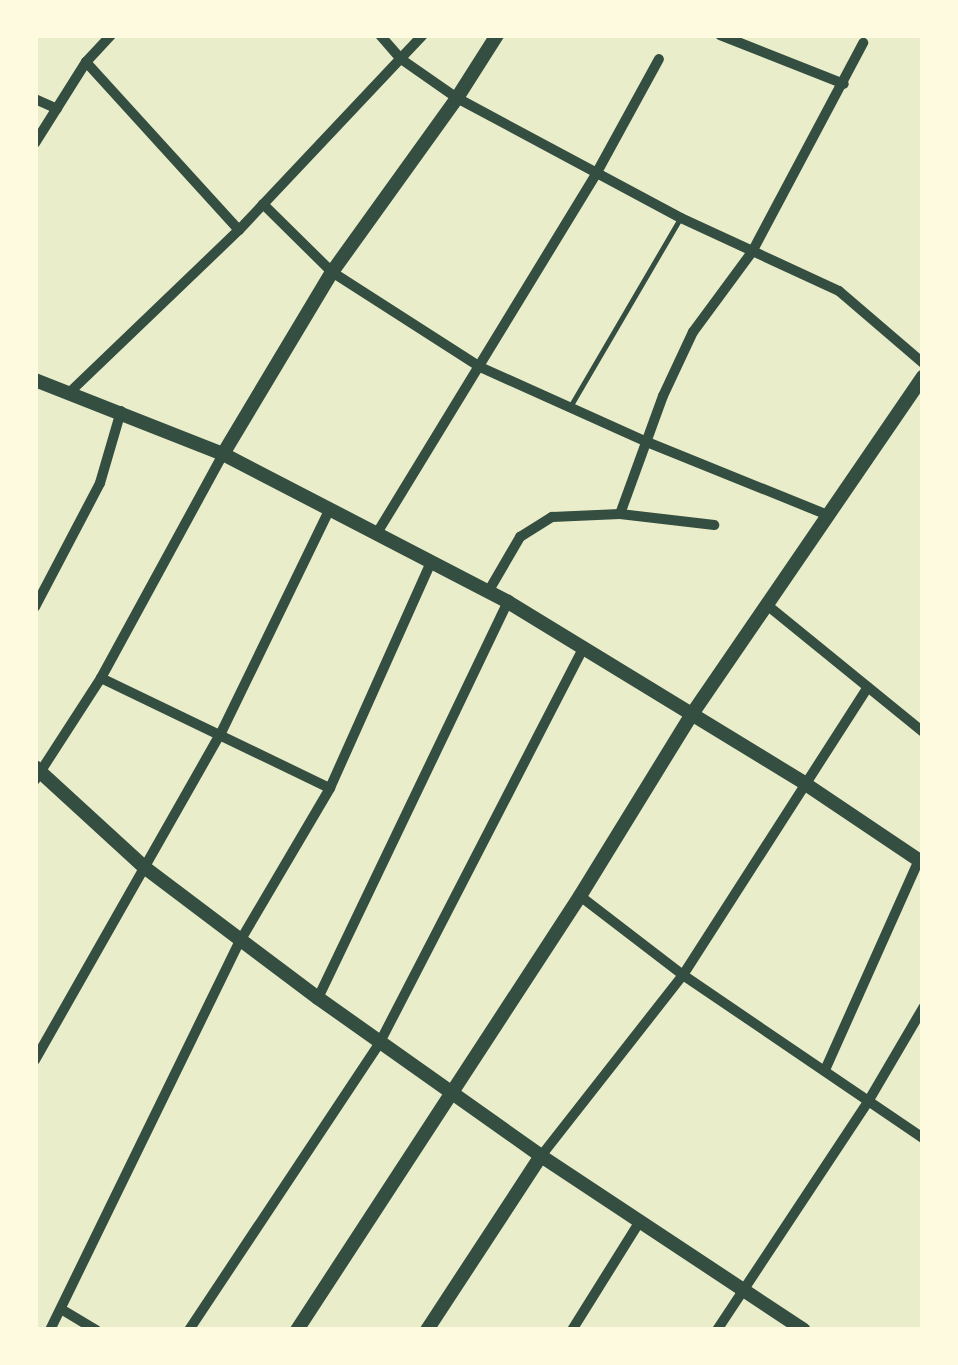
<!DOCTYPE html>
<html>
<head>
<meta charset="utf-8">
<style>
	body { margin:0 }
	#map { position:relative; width:958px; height:1365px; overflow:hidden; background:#e9edc9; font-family:"Fira Sans Condensed",sans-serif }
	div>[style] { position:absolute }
	.service>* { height:5px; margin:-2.5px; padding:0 2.5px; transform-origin:2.5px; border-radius:2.5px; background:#344e41 }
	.minor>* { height:10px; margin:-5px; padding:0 5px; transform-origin:5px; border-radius:5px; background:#344e41 }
	.tertiary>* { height:14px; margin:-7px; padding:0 7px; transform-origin:7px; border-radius:7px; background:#344e41 }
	span { translate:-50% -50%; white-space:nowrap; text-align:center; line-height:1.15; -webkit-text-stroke:9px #fefae0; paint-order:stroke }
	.frame { position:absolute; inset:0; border:38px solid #fefae0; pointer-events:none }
</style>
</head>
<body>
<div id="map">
	<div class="service">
		<div style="left:571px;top:405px;width:214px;rotate:-59.7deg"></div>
	</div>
	<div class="minor">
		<div style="left:380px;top:35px;width:32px;rotate:49deg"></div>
		<div style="left:401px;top:59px;width:68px;rotate:34.9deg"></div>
		<div style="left:457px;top:98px;width:254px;rotate:28.2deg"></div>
		<div style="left:681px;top:218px;width:174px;rotate:24.8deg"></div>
		<div style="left:839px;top:291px;width:111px;rotate:40.6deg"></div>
		<div style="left:720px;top:35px;width:133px;rotate:21.6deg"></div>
		<div style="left:86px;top:62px;width:227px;rotate:47.7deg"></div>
		<div style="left:35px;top:99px;width:24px;rotate:24deg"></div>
		<div style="left:35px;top:143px;width:96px;rotate:-57.8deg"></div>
		<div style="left:86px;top:62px;width:37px;rotate:-47deg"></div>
		<div style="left:263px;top:204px;width:97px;rotate:44.6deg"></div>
		<div style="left:332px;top:272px;width:176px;rotate:32.7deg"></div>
		<div style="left:480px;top:367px;width:183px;rotate:24.2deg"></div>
		<div style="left:647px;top:442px;width:195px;rotate:22deg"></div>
		<div style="left:71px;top:391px;width:233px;rotate:-43.8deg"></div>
		<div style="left:239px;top:230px;width:268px;rotate:-46.7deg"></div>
		<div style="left:620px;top:514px;width:126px;rotate:-70deg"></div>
		<div style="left:663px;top:396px;width:71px;rotate:-64.9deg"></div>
		<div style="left:693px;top:332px;width:99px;rotate:-53.6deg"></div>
		<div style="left:752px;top:252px;width:237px;rotate:-62deg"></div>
		<div style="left:377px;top:533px;width:421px;rotate:-58.6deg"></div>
		<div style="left:596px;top:174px;width:131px;rotate:-61.3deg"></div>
		<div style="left:488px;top:592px;width:64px;rotate:-59.8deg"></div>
		<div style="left:520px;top:537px;width:38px;rotate:-32deg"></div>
		<div style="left:552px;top:517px;width:68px;rotate:-2.5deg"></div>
		<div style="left:620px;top:514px;width:95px;rotate:6.7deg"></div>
		<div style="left:767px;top:605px;width:201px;rotate:39.1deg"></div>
		<div style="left:35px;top:607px;width:140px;rotate:-62.3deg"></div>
		<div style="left:100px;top:483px;width:75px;rotate:-73.7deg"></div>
		<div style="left:101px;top:678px;width:254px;rotate:25.7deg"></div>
		<div style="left:35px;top:780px;width:121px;rotate:-57.1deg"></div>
		<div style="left:101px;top:678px;width:255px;rotate:-61.4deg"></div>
		<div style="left:580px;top:896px;width:130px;rotate:37.5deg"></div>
		<div style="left:683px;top:975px;width:290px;rotate:34.2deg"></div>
		<div style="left:318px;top:998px;width:439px;rotate:-64.4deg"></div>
		<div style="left:35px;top:1060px;width:374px;rotate:-60.4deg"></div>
		<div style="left:220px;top:735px;width:252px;rotate:-64.1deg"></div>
		<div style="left:825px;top:1070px;width:230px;rotate:-65.9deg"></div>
		<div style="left:541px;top:1156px;width:230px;rotate:-51.9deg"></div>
		<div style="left:683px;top:975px;width:342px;rotate:-57.3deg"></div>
		<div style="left:61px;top:1309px;width:41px;rotate:31deg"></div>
		<div style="left:50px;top:1330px;width:433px;rotate:-64deg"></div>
		<div style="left:240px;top:941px;width:178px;rotate:-59.5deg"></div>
		<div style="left:330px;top:788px;width:248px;rotate:-65.9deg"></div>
		<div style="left:189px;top:1330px;width:346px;rotate:-56.4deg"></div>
		<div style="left:380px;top:1042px;width:445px;rotate:-62.7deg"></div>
		<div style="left:572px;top:1330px;width:128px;rotate:-58deg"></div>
		<div style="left:717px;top:1330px;width:276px;rotate:-56.5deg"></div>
		<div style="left:869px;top:1100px;width:107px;rotate:-59.6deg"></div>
	</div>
	<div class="tertiary">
		<div style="left:35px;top:380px;width:202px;rotate:21.5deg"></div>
		<div style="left:223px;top:454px;width:321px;rotate:27.4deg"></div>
		<div style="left:508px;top:602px;width:347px;rotate:31.4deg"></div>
		<div style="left:804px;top:783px;width:143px;rotate:33.9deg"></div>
		<div style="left:223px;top:454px;width:212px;rotate:-59.1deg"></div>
		<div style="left:332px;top:272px;width:214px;rotate:-54.3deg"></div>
		<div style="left:457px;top:98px;width:75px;rotate:-57.6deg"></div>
		<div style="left:35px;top:767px;width:148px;rotate:42.5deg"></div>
		<div style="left:144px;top:867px;width:218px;rotate:37deg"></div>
		<div style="left:318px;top:998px;width:273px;rotate:35.3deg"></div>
		<div style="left:541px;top:1156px;width:315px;rotate:33.5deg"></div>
		<div style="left:297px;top:1330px;width:518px;rotate:-56.89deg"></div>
		<div style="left:580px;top:896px;width:214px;rotate:-58.4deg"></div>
		<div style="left:692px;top:714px;width:409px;rotate:-55.6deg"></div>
		<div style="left:427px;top:1330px;width:208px;rotate:-56.8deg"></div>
	</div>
	<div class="frame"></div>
</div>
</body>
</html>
